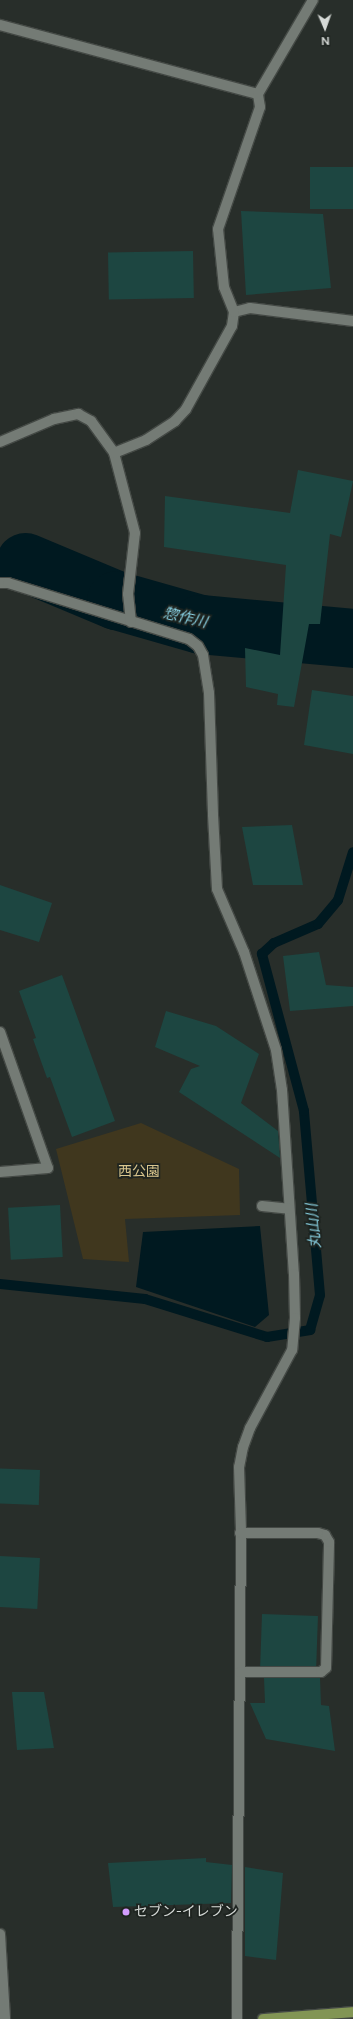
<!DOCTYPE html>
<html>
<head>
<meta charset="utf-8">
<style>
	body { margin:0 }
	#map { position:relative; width:353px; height:2019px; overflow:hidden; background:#282e2a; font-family:Figtree,"Noto Sans JP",sans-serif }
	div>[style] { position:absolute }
	.green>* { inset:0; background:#40371e }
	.water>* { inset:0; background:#001920 }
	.stream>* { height:10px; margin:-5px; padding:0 5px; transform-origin:5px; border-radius:5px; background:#001920 }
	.river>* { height:59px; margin:-29.5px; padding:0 29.5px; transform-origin:29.5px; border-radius:29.5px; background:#001920 }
	.building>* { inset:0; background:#1d4641; transform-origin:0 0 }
	.roads { filter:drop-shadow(1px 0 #444945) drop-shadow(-1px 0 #444945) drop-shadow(0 1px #444945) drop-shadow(0 -1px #444945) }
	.minor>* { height:10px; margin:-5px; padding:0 5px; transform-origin:5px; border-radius:5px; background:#747b75 }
	.major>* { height:10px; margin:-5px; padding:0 5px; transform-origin:5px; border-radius:5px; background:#829554 }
	.dots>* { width:11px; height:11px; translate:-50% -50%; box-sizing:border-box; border:2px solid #1e2420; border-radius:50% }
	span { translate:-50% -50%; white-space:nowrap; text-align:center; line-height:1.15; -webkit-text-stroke:3.5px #1e2420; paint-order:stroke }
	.park-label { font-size:14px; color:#d9c58d }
	.poi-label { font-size:14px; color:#d6dad7 }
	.left { translate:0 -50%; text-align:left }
	.water-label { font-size:15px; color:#88d1e3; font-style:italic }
	.north { position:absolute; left:305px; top:8px; width:40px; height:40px; -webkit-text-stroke:3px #1e2420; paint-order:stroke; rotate:178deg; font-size:11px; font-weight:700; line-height:16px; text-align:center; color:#d6dad7 }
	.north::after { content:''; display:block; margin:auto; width:14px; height:18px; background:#d6dad7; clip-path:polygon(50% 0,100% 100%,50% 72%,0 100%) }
</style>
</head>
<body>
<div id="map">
	<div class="green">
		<div style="clip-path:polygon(141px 1123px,239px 1169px,240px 1215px,125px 1219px,129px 1262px,83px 1259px,56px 1149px)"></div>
	</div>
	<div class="water">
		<div style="clip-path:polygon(260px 1226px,269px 1315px,255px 1327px,136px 1287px,143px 1232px)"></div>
	</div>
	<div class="stream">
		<div style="left:0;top:1284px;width:146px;rotate:5.9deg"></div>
		<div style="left:145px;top:1299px;width:128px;rotate:17.3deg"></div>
		<div style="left:267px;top:1337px;width:44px;rotate:-9.2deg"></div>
		<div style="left:310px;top:1330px;width:36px;rotate:-74deg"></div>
		<div style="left:320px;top:1295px;width:185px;rotate:-95deg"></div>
		<div style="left:304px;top:1111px;width:163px;rotate:-105deg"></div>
		<div style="left:262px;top:954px;width:16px;rotate:-43deg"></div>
		<div style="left:274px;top:943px;width:48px;rotate:-23.4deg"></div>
		<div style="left:318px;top:924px;width:31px;rotate:-50deg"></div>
		<div style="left:338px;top:900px;width:50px;rotate:-72.6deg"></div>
	</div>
	<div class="river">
		<div style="left:25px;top:562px;width:99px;rotate:22.7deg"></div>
		<div style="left:116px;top:600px;width:87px;rotate:15.9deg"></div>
		<div style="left:200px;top:624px;width:154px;rotate:5.2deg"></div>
	</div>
	<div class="building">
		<div style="left:353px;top:167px;width:42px;height:43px;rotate:90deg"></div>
		<div style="clip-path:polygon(241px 211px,323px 214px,331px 288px,246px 295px)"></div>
		<div style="left:193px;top:251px;width:47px;height:85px;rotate:89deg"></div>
		<div style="clip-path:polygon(298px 470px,353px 481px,341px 537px,330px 534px,320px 624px,309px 624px,294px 707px,277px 705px,278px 694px,246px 687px,245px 648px,280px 655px,286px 565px,164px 547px,165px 496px,290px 513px)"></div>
		<div style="clip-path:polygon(312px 690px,353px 696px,353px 754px,304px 745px)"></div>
		<div style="clip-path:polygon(292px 825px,303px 885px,253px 885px,242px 827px)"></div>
		<div style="clip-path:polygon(0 885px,52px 903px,39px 942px,0 930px)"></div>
		<div style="clip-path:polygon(319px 952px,326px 985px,353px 987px,353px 1006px,290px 1011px,283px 956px)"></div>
		<div style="clip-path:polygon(62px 975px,115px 1121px,72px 1137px,50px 1077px,47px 1078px,33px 1039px,36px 1038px,19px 991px)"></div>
		<div style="clip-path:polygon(166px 1011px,216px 1026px,259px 1054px,241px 1103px,278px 1131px,280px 1158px,179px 1092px,191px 1069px,200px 1066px,155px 1047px)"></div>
		<div style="left:60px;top:1205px;width:52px;height:52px;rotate:87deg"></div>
		<div style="left:40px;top:1470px;width:35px;height:40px;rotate:92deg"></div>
		<div style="left:0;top:1556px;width:40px;height:51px;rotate:3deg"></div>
		<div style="left:262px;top:1614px;width:56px;height:52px;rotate:2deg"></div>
		<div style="clip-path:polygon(264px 1678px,320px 1678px,321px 1705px,329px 1706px,335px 1751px,266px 1739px,250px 1703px,265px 1703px)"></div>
		<div style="clip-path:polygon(12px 1692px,44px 1692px,54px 1748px,17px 1750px)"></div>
		<div style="clip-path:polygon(206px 1858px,206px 1862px,232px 1865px,231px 1903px,113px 1907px,108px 1863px)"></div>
		<div style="clip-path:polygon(245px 1867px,283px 1873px,276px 1960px,245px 1956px)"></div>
	</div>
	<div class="roads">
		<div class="minor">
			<div style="left:0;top:25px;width:267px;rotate:15deg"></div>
			<div style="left:234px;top:312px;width:16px;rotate:-14deg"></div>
			<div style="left:250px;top:308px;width:104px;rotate:7.2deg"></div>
			<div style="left:0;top:442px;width:59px;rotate:-23.1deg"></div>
			<div style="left:54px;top:419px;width:25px;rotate:-12deg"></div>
			<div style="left:78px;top:414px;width:15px;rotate:28deg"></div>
			<div style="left:91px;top:421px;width:39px;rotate:54deg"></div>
			<div style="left:0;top:583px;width:8px"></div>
			<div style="left:8px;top:583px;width:189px;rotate:17.2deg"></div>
			<div style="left:189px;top:639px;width:11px;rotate:38deg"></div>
			<div style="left:198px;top:646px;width:10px;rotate:61deg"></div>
			<div style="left:203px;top:655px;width:38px;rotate:81deg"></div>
			<div style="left:209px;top:693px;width:122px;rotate:88.1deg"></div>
			<div style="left:213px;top:815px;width:74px;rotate:86.9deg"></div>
			<div style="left:217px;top:889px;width:69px;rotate:66.8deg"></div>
			<div style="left:244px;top:952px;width:103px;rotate:71.9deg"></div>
			<div style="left:276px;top:1050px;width:40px;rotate:81.5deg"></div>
			<div style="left:282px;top:1090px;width:184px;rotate:86.3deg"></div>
			<div style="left:294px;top:1274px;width:44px;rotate:88.7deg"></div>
			<div style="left:295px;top:1318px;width:32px;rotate:95deg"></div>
			<div style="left:292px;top:1350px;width:89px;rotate:118.3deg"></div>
			<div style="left:250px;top:1428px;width:20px;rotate:110deg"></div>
			<div style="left:243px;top:1447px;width:20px;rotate:101deg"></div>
			<div style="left:239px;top:1467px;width:64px;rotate:88.2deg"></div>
			<div style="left:241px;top:1531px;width:488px;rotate:90.5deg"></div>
			<div style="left:131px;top:622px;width:28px;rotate:-96deg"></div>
			<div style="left:128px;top:594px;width:61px;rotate:-83.5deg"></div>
			<div style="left:135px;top:533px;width:83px;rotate:-104.7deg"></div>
			<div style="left:114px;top:453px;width:35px;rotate:-22deg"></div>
			<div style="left:146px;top:440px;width:35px;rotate:-33deg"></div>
			<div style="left:175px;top:421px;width:16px;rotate:-47deg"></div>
			<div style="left:186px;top:409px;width:95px;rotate:-61deg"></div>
			<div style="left:232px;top:326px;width:14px;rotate:-82deg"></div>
			<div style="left:234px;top:312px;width:27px;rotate:-112deg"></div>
			<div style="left:224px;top:287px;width:58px;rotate:-95.9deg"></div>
			<div style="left:218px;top:229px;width:129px;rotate:-71deg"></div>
			<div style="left:260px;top:107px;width:13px;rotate:-99deg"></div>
			<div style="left:258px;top:94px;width:109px;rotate:-59.7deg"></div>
			<div style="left:0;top:1032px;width:144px;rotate:70.6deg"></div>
			<div style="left:48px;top:1168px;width:48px;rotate:175.2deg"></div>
			<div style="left:262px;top:1206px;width:27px;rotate:6deg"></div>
			<div style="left:240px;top:1672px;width:81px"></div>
			<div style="left:321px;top:1672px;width:6px;rotate:-39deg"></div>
			<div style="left:326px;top:1668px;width:126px;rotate:-88.6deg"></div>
			<div style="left:329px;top:1542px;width:8px;rotate:-120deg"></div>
			<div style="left:325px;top:1535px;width:7px;rotate:-164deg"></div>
			<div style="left:318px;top:1533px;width:78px;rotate:180deg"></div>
			<div style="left:0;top:1934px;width:85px;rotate:86.6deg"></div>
		</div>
		<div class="major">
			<div style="left:263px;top:2019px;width:90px;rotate:-4.4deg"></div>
		</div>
	</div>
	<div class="dots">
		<div style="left:126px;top:1912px;background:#d39cfd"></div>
	</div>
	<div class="park-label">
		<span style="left:139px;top:1172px">西公園</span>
	</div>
	<div class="poi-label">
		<span class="left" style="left:134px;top:1912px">セブン-イレブン</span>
	</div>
	<div class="water-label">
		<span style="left:185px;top:618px;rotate:13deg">惣作川</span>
		<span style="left:314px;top:1226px;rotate:-95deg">丸山川</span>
	</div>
	<div class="north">N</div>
</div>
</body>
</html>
